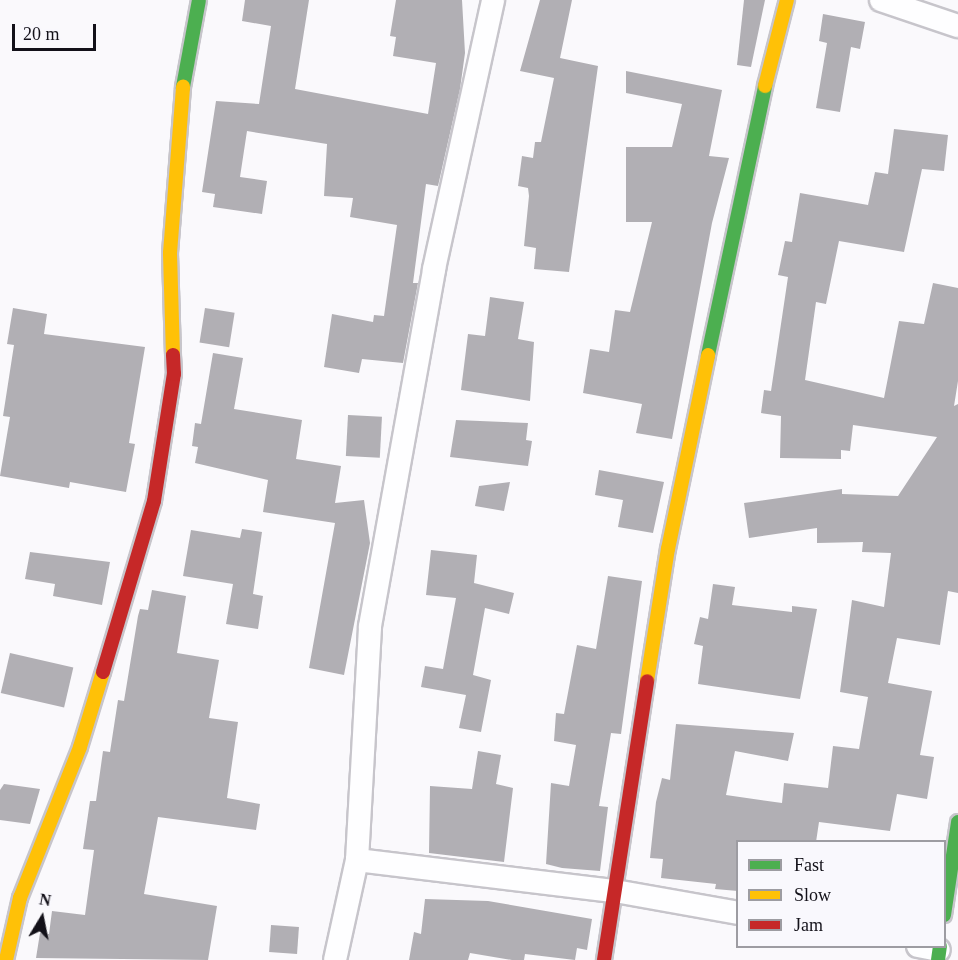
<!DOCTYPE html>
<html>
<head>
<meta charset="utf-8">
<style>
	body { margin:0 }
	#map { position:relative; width:958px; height:960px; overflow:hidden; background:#faf9fc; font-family:"Times New Roman",serif }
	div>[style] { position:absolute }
	.building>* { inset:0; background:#b1afb4; transform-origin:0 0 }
	.roads { filter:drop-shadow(2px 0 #c7c5cb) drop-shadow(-2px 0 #c7c5cb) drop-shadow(0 2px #c7c5cb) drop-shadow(0 -2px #c7c5cb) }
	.street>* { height:22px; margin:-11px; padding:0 11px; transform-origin:11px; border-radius:11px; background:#fefeff }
	.fast>* { height:14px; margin:-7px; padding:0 7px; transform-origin:7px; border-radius:7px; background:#4caf50 }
	.slow>* { height:14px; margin:-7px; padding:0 7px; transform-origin:7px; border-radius:7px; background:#ffc107 }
	.jam>* { height:14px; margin:-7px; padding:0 7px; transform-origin:7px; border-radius:7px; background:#c62828 }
	span { translate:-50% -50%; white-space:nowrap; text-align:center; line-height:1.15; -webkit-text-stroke:5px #f9f8fd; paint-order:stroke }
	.legend { position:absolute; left:736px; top:840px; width:210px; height:108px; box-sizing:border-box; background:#f9f8fd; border:2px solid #9d9ca2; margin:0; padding:8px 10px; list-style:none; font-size:18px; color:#131119 }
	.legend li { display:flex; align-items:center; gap:12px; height:30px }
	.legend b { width:30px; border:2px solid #9d9ca2 }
	.north { position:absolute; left:12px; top:888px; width:60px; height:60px; -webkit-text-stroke:4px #f9f8fd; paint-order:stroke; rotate:10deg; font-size:16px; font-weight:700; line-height:24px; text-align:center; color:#131119 }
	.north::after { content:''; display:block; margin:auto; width:21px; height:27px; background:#131119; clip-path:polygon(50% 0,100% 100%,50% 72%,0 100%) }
	.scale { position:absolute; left:12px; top:24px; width:84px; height:27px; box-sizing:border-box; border:3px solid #131119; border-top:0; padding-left:8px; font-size:18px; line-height:21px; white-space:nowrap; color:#131119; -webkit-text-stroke:4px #f9f8fd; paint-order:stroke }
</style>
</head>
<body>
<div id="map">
	<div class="building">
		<div style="clip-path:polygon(245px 0,309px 0,295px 89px,428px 114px,436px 63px,393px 56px,396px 37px,390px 36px,396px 0,462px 0,465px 53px,460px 89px,438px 186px,426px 184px,413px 283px,418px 283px,403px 363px,362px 359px,359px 373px,324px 367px,332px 314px,373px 322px,374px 315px,384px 316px,397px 225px,350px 217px,353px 198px,324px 196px,327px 144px,247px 131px,240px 177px,267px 181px,262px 214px,213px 207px,215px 194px,202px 192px,216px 101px,259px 104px,271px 26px,242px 21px)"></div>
		<div style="clip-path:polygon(540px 0,572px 0,560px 58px,598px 66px,569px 272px,534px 269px,536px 248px,524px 246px,529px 196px,528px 188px,518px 186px,522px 156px,533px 158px,535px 142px,541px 142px,554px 78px,520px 71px)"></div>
		<div style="clip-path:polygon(744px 0,765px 0,751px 67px,737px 65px)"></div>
		<div style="clip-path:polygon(823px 14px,865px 22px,860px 49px,851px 47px,840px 112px,816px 108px,827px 43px,819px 41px)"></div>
		<div style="clip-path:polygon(626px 71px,722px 90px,709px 156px,729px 158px,712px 223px,672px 439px,636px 433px,642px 404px,583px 393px,590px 349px,609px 352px,615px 310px,630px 312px,652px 222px,626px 222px,626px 147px,672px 147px,682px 104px,626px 93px)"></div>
		<div style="clip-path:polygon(894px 129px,948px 135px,944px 171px,922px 169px,904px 252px,839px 241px,826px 304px,816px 302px,805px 380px,884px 398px,899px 321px,924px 324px,933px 283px,958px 288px,958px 381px,954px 406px,958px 404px,958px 593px,948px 591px,940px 645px,897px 638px,888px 683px,932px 691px,920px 755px,934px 757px,927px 799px,897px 794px,890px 831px,819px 822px,816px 842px,738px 842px,738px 891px,715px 889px,716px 884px,661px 878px,663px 859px,650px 858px,656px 802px,662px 778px,670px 780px,676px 724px,794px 733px,788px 761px,735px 751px,726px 795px,782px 803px,784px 783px,828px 788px,833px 746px,859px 749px,868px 697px,840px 692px,852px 600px,884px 607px,891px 553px,862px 552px,863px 542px,817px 543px,817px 528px,749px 538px,744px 503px,842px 489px,842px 494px,898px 496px,937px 437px,853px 425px,850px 451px,841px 450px,841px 459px,780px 458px,781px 416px,761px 413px,764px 390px,771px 391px,788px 277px,778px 275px,785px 241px,792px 242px,800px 193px,868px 205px,875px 172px,888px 174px)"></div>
		<div style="clip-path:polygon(490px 297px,524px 302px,518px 339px,534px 342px,530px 401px,461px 390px,468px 334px,485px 336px)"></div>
		<div style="clip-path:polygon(13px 308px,47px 314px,44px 334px,145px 347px,129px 443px,135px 444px,126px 492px,70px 482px,69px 488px,0 476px,10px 417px,3px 416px,14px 345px,7px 344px)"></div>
		<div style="left:205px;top:308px;width:30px;height:35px;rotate:9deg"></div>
		<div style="clip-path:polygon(213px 353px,243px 358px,234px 409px,302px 420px,296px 459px,341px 466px,335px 503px,364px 500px,370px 543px,344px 675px,309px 668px,335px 523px,263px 512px,268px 480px,195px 463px,198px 447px,192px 446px,195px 423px,201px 424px)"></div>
		<div style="left:348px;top:415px;width:34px;height:41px;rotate:3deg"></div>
		<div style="clip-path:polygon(456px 420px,528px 423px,526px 440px,532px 441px,528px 466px,450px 457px)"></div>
		<div style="clip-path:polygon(599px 470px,664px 482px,653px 533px,618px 527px,623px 500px,595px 495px)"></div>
		<div style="clip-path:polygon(510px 482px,504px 511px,475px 506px,479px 486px)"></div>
		<div style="clip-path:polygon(242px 529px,262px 532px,253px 594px,263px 596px,258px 629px,226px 624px,233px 584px,183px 576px,191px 530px,240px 538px)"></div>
		<div style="clip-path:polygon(431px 550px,477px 555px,474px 583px,514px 593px,509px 614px,485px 608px,473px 675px,491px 680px,481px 732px,459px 728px,466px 695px,421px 687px,425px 666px,443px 669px,456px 598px,426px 595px)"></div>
		<div style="clip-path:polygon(30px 552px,110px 562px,102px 605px,53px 596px,55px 584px,25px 579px)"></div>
		<div style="clip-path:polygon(608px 576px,642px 581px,621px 734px,611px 733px,599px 806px,608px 807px,600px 871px,562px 868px,546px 864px,551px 783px,569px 786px,576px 745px,554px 741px,556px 713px,564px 714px,577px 645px,596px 649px)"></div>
		<div style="clip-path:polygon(713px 584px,735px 587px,732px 605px,792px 612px,792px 606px,817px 609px,800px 699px,698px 684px,703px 646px,694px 644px,700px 617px,708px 619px)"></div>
		<div style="clip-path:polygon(152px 590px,186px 596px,177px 653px,219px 660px,209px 718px,238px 722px,227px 798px,260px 804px,256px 830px,158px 817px,144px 894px,217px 906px,208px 960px,36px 958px,40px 933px,49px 934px,52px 911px,85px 915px,94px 850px,83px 849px,90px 801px,96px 801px,103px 751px,110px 752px,118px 700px,124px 701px,138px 616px,140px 609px,148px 610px)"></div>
		<div style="left:10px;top:653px;width:65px;height:41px;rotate:13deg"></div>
		<div style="clip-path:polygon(478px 751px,501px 755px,496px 784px,513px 788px,504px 862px,429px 853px,430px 786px,472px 789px)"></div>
		<div style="clip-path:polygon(4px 784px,40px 789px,30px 824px,0 820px,0 790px)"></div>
		<div style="clip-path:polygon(425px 899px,488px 901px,592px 919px,587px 950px,577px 948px,575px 960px,525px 954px,524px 960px,512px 960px,470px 953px,468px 960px,409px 960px,414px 932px,421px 934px)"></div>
		<div style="left:271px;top:925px;width:28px;height:27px;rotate:4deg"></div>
	</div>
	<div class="roads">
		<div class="street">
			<div style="left:881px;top:0;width:81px;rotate:18.7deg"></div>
			<div style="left:357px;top:860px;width:260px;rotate:6.9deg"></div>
			<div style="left:615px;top:891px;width:125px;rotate:10.1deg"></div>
			<div style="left:918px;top:946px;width:21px;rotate:11deg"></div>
			<div style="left:335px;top:960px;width:102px;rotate:-77.6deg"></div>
			<div style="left:357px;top:860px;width:234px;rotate:-86.8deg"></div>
			<div style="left:370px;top:626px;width:363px;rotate:-79.8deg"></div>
			<div style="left:434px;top:269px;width:275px;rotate:-77.6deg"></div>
		</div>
		<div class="fast">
			<div style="left:183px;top:87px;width:88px;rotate:-79.6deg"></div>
			<div style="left:708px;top:355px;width:275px;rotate:-78deg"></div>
			<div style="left:944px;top:915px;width:94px;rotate:-81.4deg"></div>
			<div style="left:938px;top:960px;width:14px;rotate:-82deg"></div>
		</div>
		<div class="slow">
			<div style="left:765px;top:86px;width:89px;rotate:-75.7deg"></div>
			<div style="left:173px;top:355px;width:102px;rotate:-91.7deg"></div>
			<div style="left:170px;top:253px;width:167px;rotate:-85.5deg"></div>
			<div style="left:647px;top:681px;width:134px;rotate:-81deg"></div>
			<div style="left:668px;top:549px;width:198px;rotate:-78.3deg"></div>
			<div style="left:6px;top:960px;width:64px;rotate:-77.3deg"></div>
			<div style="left:20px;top:898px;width:162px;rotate:-68.3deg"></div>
			<div style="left:80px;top:747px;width:78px;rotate:-73deg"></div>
		</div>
		<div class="jam">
			<div style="left:103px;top:672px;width:178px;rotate:-73.4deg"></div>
			<div style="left:154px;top:501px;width:129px;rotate:-81.1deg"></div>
			<div style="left:174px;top:374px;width:19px;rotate:-93deg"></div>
			<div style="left:604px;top:960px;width:282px;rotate:-81.2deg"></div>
		</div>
	</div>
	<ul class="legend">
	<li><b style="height:8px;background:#4caf50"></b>Fast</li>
	<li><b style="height:8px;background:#ffc107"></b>Slow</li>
	<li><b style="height:8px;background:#c62828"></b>Jam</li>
	</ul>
	<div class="north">N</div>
	<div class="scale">20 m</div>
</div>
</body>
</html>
